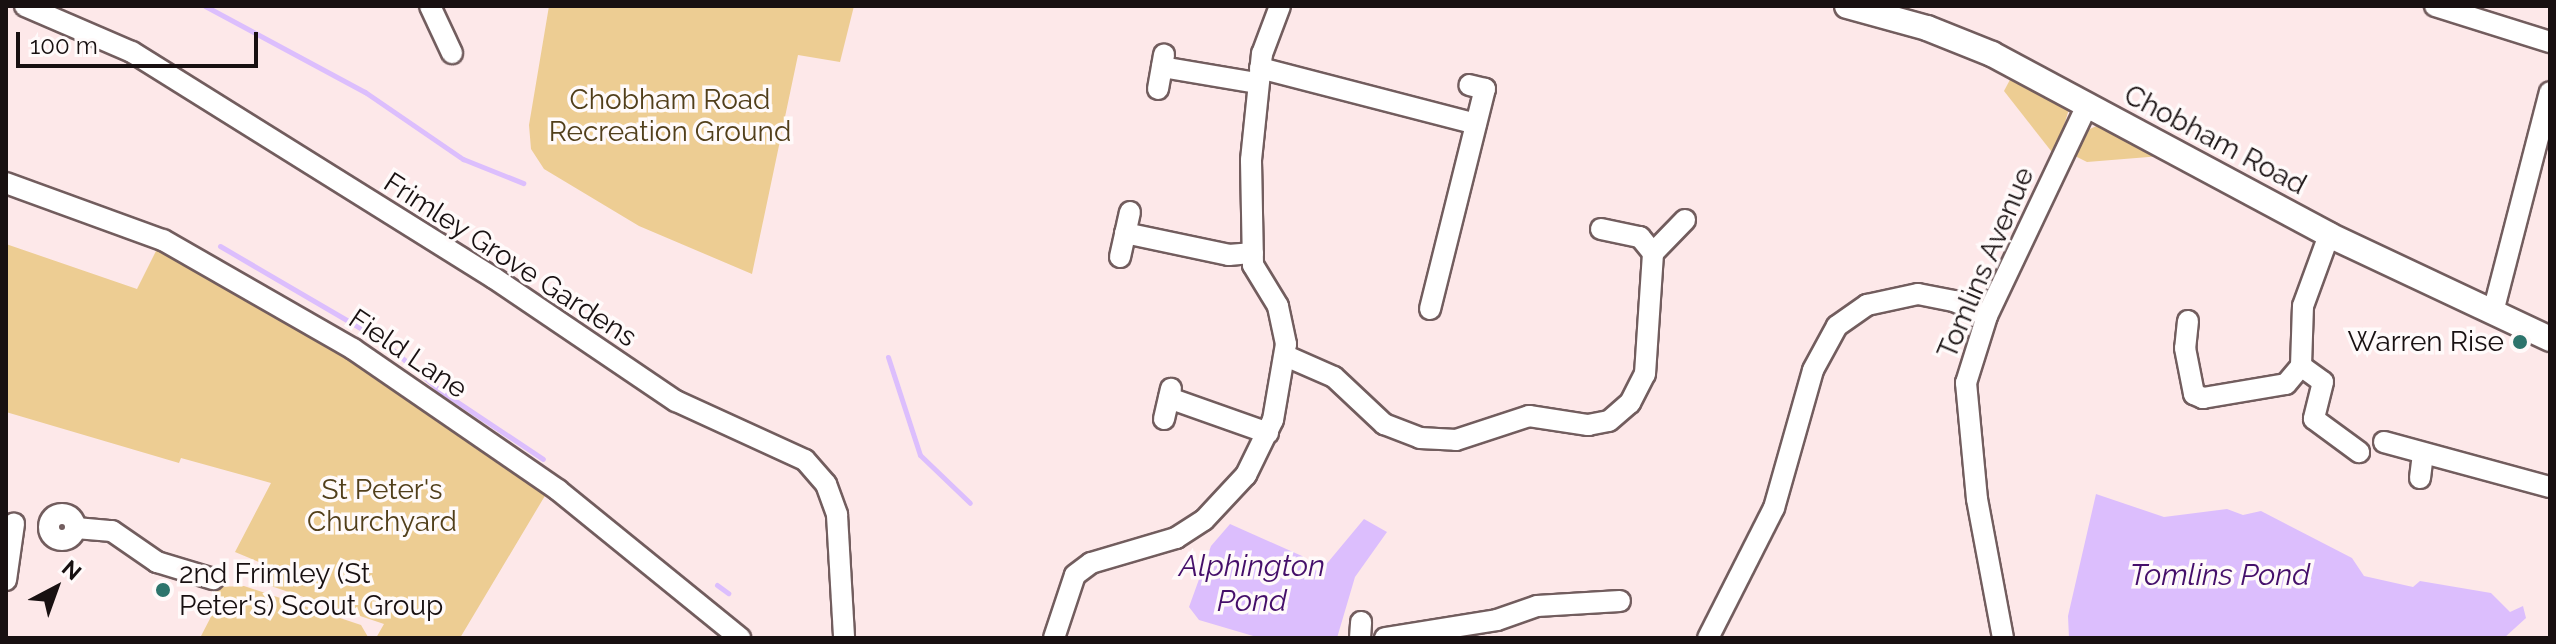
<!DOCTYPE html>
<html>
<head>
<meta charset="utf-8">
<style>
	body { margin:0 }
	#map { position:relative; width:2556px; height:644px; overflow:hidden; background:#fde8e9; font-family:Raleway,sans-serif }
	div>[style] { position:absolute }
	.green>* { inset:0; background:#edcd93 }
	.water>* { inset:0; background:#dcbefd }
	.stream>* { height:5px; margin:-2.5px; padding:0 2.5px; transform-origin:2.5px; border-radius:2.5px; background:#dcbefd }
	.roads { filter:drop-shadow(2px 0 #725d5e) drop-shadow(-2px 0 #725d5e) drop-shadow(0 2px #725d5e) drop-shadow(0 -2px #725d5e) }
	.minor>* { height:20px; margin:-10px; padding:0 10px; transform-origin:10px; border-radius:10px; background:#fff }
	.minor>.ring { margin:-10px; padding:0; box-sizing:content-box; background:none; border:20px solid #fff; border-radius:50% }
	.major>* { height:24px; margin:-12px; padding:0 12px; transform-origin:12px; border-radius:12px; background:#fff }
	.dots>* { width:22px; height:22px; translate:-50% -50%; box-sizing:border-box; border:4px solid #fffafa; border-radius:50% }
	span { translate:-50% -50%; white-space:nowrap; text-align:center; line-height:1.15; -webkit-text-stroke:7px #fffafa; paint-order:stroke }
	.park-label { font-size:28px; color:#513f1b }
	.street-label { font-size:28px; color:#181011 }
	.poi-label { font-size:28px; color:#181011 }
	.right { translate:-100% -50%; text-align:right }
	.left { translate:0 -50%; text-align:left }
	.water-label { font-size:30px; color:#450f6a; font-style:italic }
	.frame { position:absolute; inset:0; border:8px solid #181011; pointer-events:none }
	.north { position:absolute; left:16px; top:548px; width:80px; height:80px; -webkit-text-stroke:6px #fffafa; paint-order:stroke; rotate:41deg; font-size:22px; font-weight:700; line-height:32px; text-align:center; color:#181011 }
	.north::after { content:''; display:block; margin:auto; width:28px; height:36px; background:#181011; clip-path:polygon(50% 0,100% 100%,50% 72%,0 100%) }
	.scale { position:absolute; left:16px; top:32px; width:242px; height:36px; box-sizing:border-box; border:4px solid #181011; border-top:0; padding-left:10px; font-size:24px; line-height:28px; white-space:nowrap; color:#181011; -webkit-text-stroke:6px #fffafa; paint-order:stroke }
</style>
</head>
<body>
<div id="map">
	<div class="green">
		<div style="clip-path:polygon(549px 6px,854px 6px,840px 62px,798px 55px,752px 274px,639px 226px,544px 169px,531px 149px,529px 125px)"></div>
		<div style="clip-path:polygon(2013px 74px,2069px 109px,2055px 156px,2004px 91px)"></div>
		<div style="clip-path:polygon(2101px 124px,2161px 156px,2087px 162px,2071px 154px,2083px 132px)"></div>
		<div style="clip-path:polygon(161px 241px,270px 301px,549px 489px,460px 638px,376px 638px,384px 624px,259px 582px,266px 565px,235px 552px,271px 483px,181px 458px,179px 463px,6px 412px,6px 244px,137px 289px)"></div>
		<div style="clip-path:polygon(244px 586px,361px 625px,368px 637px,200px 638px,216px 607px,215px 587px)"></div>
	</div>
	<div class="water">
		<div style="clip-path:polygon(2096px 494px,2164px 517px,2227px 509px,2243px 515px,2261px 511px,2352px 558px,2364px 576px,2413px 587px,2420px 581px,2491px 593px,2510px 612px,2523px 606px,2526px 618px,2504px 638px,2069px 638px,2068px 616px)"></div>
		<div style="clip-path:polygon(1364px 519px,1387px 532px,1355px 577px,1337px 638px,1260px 638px,1199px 620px,1189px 607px,1211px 546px,1230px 524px,1302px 556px,1319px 573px)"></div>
	</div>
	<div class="stream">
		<div style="left:205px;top:6px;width:182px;rotate:28.3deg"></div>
		<div style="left:365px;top:92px;width:119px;rotate:34.4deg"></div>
		<div style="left:463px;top:159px;width:65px;rotate:21.8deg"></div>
		<div style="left:220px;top:246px;width:167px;rotate:30.3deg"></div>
		<div style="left:386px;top:344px;width:69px;rotate:40.9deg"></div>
		<div style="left:438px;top:389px;width:126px;rotate:33.7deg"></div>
		<div style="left:888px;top:357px;width:103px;rotate:71.9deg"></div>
		<div style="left:920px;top:455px;width:69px;rotate:43.8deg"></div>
		<div style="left:717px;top:585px;width:14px;rotate:36deg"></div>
	</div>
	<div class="roads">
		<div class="minor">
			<div style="left:25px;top:6px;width:116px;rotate:23.3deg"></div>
			<div style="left:132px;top:52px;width:427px;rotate:32deg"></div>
			<div style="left:494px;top:278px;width:220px;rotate:34.1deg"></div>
			<div style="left:676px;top:401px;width:142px;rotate:24.6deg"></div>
			<div style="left:805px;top:460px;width:32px;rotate:49deg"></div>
			<div style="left:826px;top:484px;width:33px;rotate:70deg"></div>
			<div style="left:837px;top:515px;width:123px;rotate:86.7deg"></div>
			<div style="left:430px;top:6px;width:52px;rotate:64.9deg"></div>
			<div style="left:2435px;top:6px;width:121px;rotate:17.4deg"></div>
			<div style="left:1162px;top:67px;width:96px;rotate:9.6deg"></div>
			<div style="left:1260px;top:68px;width:223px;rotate:14.5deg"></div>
			<div style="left:1158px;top:89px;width:35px;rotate:-80deg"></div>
			<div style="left:6px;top:183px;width:167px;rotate:20deg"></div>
			<div style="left:163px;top:240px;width:219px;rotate:29.8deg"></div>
			<div style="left:353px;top:349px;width:249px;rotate:34.5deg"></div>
			<div style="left:558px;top:490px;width:235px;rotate:39.1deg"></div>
			<div style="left:1601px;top:229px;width:40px;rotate:12deg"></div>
			<div style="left:1640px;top:237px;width:21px;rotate:51deg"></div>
			<div style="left:1125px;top:233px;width:106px;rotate:11.9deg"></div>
			<div style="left:1229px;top:255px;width:24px;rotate:-5deg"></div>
			<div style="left:1120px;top:257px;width:46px;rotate:-77.5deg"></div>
			<div style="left:1430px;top:309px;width:227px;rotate:-76deg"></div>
			<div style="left:1485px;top:89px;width:16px;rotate:-166deg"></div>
			<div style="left:2493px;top:312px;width:227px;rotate:-75.5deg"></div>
			<div style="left:2188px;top:321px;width:27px;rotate:96deg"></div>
			<div style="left:2185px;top:348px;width:47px;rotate:78.9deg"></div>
			<div style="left:2194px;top:394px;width:10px;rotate:24deg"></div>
			<div style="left:2203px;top:398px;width:84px;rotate:-9.6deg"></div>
			<div style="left:2286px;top:384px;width:23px;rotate:-50deg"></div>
			<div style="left:2301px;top:366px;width:60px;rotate:-88.1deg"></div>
			<div style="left:2303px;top:306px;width:76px;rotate:-69.9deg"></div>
			<div style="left:1286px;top:356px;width:52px;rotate:23.6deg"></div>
			<div style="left:1334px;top:377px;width:69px;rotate:43.2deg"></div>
			<div style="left:1384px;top:424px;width:39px;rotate:21deg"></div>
			<div style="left:1420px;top:438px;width:36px;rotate:3deg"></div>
			<div style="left:1456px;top:440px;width:77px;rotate:-18.2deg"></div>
			<div style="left:1529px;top:416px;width:60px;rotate:8.7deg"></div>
			<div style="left:1588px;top:425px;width:21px;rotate:-11deg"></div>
			<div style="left:1609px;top:421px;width:28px;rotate:-41deg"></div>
			<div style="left:1630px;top:403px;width:33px;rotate:-63deg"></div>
			<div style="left:1645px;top:374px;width:121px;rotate:-86.2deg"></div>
			<div style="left:1653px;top:253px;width:46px;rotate:-45.9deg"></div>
			<div style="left:2301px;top:366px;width:27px;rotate:36deg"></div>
			<div style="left:2323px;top:382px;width:38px;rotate:104deg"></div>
			<div style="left:2314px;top:419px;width:56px;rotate:36.3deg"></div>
			<div style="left:1169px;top:398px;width:105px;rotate:19.5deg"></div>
			<div style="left:1164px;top:419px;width:31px;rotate:-77deg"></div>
			<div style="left:2384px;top:442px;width:172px;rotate:15.2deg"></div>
			<div style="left:2420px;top:478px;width:24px;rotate:-83deg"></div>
			<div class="ring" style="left:49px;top:514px;width:6px;height:6px"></div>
			<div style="left:76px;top:528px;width:36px;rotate:5deg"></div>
			<div style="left:112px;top:531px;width:55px;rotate:34.6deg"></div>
			<div style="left:157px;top:562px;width:59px;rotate:16.9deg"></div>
			<div style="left:6px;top:580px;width:57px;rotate:-81.9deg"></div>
			<div style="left:1054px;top:638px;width:66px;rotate:-71.6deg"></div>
			<div style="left:1075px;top:575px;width:20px;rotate:-37deg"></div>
			<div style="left:1091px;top:563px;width:89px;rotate:-16.4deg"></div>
			<div style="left:1176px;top:538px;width:33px;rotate:-33deg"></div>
			<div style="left:1204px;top:520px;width:62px;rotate:-47deg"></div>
			<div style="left:1246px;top:475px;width:61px;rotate:-63.9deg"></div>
			<div style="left:1273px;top:420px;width:77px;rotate:-80.3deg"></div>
			<div style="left:1286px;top:344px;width:39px;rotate:-102deg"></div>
			<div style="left:1278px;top:306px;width:48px;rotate:-121.4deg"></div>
			<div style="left:1253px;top:265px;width:105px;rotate:-91.1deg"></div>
			<div style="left:1251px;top:160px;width:107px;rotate:-84.1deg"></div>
			<div style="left:1262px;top:54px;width:51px;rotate:-69.4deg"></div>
			<div style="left:1360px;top:638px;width:16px;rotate:-86deg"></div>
			<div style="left:1385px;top:638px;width:113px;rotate:-9.1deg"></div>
			<div style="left:1497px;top:620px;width:42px;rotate:-19.3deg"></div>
			<div style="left:1537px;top:606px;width:83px;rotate:-3.4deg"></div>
			<div style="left:1708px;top:638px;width:146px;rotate:-63.1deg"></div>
			<div style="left:1774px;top:508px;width:143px;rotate:-74.2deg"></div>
			<div style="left:1813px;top:370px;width:50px;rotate:-61.4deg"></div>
			<div style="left:1837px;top:326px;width:37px;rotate:-35deg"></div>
			<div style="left:1867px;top:305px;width:52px;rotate:-12.2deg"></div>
			<div style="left:1918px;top:294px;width:37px;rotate:11deg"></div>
			<div style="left:1954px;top:301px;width:36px;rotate:24deg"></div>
			<div style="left:2003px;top:638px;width:141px;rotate:-100.6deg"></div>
			<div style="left:1977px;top:499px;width:117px;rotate:-95.4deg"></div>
			<div style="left:1966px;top:383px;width:70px;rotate:-72.6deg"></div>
			<div style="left:1987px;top:316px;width:233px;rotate:-64.6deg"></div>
		</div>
		<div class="major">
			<div style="left:1847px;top:6px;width:83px;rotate:15.4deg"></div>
			<div style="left:1927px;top:28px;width:70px;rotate:21.8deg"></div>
			<div style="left:1992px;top:54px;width:383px;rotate:28.2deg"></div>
			<div style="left:2329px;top:235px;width:244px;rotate:25.2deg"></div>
		</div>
	</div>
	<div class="dots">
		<div style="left:2520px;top:342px;background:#2d746c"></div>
		<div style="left:163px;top:590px;background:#2d746c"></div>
	</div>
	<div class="park-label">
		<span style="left:670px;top:116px">Chobham Road<br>Recreation Ground</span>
		<span style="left:382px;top:506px">St Peter's<br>Churchyard</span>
	</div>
	<div class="street-label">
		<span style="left:2215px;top:140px;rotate:28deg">Chobham Road</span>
		<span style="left:510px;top:260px;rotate:33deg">Frimley Grove Gardens</span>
		<span style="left:1986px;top:263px;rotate:-67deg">Tomlins Avenue</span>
		<span style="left:408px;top:354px;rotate:34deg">Field Lane</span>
	</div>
	<div class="poi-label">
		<span class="right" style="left:2504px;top:342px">Warren Rise</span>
		<span class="left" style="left:179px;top:590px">2nd Frimley (St<br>Peter's) Scout Group</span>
	</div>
	<div class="water-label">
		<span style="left:1252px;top:583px">Alphington<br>Pond</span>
		<span style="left:2220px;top:575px">Tomlins Pond</span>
	</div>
	<div class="frame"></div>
	<div class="north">N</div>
	<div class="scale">100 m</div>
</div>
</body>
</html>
